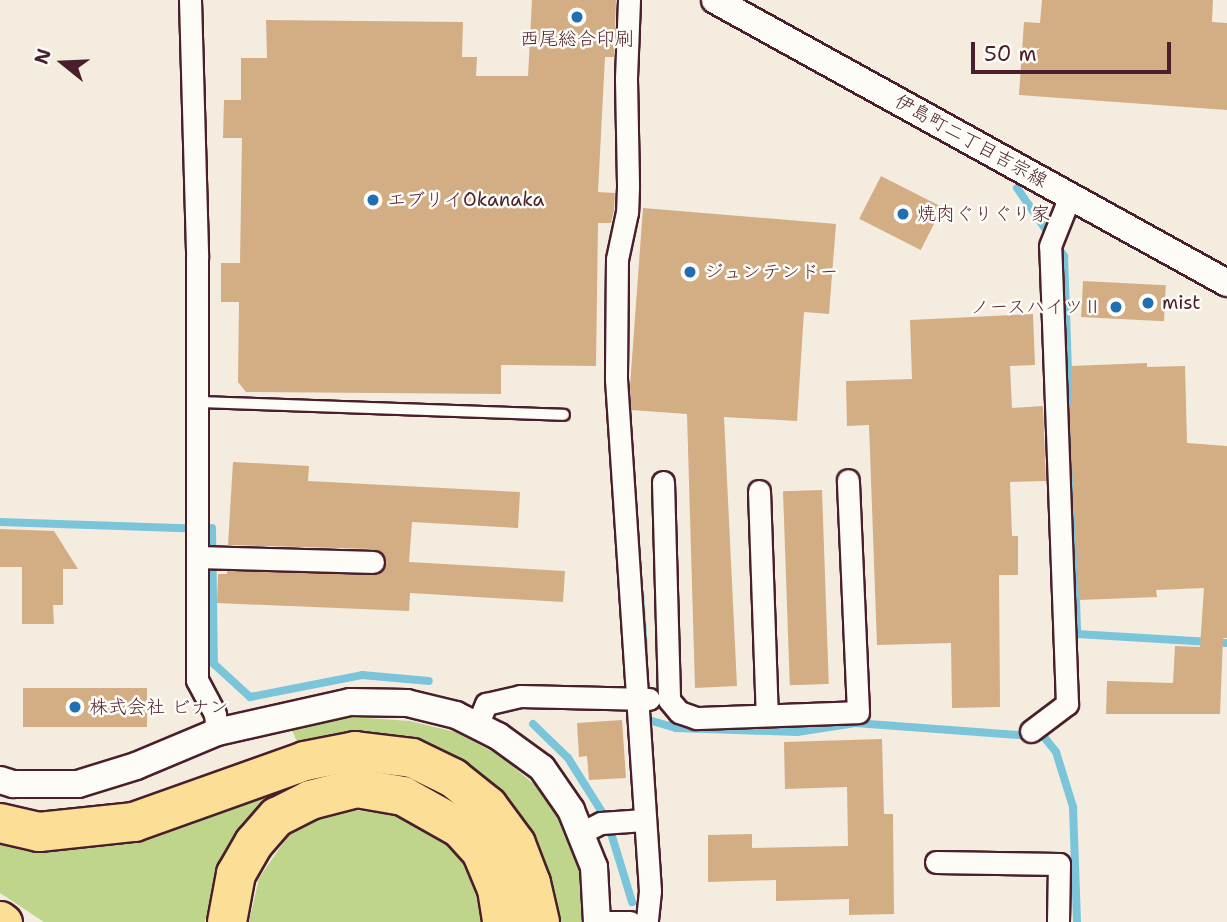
<!DOCTYPE html>
<html>
<head>
<meta charset="utf-8">
<style>
	body { margin:0 }
	#map { position:relative; width:1227px; height:922px; overflow:hidden; background:#f5ece0; font-family:"Shantell Sans","Klee One",sans-serif }
	div>[style] { position:absolute }
	.green>* { inset:0; background:#bfd58b }
	.stream>* { height:8px; margin:-4px; padding:0 4px; transform-origin:4px; border-radius:4px; background:#7ac5d9 }
	.building>* { inset:0; background:#d3ae85; transform-origin:0 0 }
	.roads { filter:drop-shadow(2px 0 #4a1f2b) drop-shadow(-2px 0 #4a1f2b) drop-shadow(0 2px #4a1f2b) drop-shadow(0 -2px #4a1f2b) }
	.service>* { height:10px; margin:-5px; padding:0 5px; transform-origin:5px; border-radius:5px; background:#fdfcf7 }
	.minor>* { height:21px; margin:-10.5px; padding:0 10.5px; transform-origin:10.5px; border-radius:10.5px; background:#fdfcf7 }
	.tertiary>* { height:26px; margin:-13px; padding:0 13px; transform-origin:13px; border-radius:13px; background:#fdfcf7 }
	.trunk>* { height:35px; margin:-17.5px; padding:0 17.5px; transform-origin:17.5px; border-radius:17.5px; background:#fbdf96 }
	.motorway>* { height:38px; margin:-19px; padding:0 19px; transform-origin:19px; border-radius:19px; background:#fbdf96 }
	.dots>* { width:19px; height:19px; translate:-50% -50%; box-sizing:border-box; border:4px solid #fdfcf7; border-radius:50% }
	span { translate:-50% -50%; white-space:nowrap; text-align:center; line-height:1.15; -webkit-text-stroke:5px #fdfcf7; paint-order:stroke }
	.poi-label { font-size:19px; color:#4a1f2b }
	.left { translate:0 -50%; text-align:left }
	.right { translate:-100% -50%; text-align:right }
	.street-label { font-size:19px; color:#4a1f2b }
	.north { position:absolute; left:28px; top:28px; width:70px; height:70px; -webkit-text-stroke:5px #fdfcf7; paint-order:stroke; rotate:288deg; font-size:19px; font-weight:700; line-height:28px; text-align:center; color:#4a1f2b }
	.north::after { content:''; display:block; margin:auto; width:24px; height:32px; background:#4a1f2b; clip-path:polygon(50% 0,100% 100%,50% 72%,0 100%) }
	.scale { position:absolute; left:971px; top:42px; width:200px; height:32px; box-sizing:border-box; border:4px solid #4a1f2b; border-top:0; padding-left:9px; font-size:21px; line-height:24px; white-space:nowrap; color:#4a1f2b; -webkit-text-stroke:5px #fdfcf7; paint-order:stroke }
</style>
</head>
<body>
<div id="map">
	<div class="green">
		<div style="clip-path:polygon(352px 717px,410px 721px,455px 732px,499px 755px,535px 785px,563px 824px,581px 872px,584px 922px,547px 922px,478px 779px,298px 744px,291px 728px)"></div>
		<div style="clip-path:polygon(310px 773px,312px 780px,284px 795px,240px 827px,215px 872px,205px 922px,44px 922px,0 893px,0 835px)"></div>
		<div style="clip-path:polygon(354px 810px,395px 815px,442px 838px,468px 869px,484px 922px,249px 922px,259px 878px,288px 836px,319px 818px)"></div>
	</div>
	<div class="stream">
		<div style="left:1017px;top:188px;width:83px;rotate:55.3deg"></div>
		<div style="left:1064px;top:256px;width:378px;rotate:88deg"></div>
		<div style="left:1077px;top:634px;width:150px;rotate:3.4deg"></div>
		<div style="left:0;top:522px;width:185px;rotate:1.9deg"></div>
		<div style="left:212px;top:528px;width:136px;rotate:89.2deg"></div>
		<div style="left:214px;top:664px;width:49px;rotate:42.5deg"></div>
		<div style="left:250px;top:697px;width:114px;rotate:-11.1deg"></div>
		<div style="left:362px;top:675px;width:67px;rotate:5.1deg"></div>
		<div style="left:640px;top:593px;width:57px;rotate:86deg"></div>
		<div style="left:645px;top:719px;width:32px;rotate:16deg"></div>
		<div style="left:676px;top:728px;width:121px;rotate:1.9deg"></div>
		<div style="left:797px;top:732px;width:59px;rotate:-8.8deg"></div>
		<div style="left:855px;top:723px;width:190px;rotate:4.2deg"></div>
		<div style="left:1044px;top:737px;width:19px;rotate:51deg"></div>
		<div style="left:1056px;top:752px;width:58px;rotate:72.8deg"></div>
		<div style="left:1073px;top:807px;width:115px;rotate:88deg"></div>
		<div style="left:533px;top:724px;width:49px;rotate:44.2deg"></div>
		<div style="left:568px;top:758px;width:73px;rotate:57.8deg"></div>
		<div style="left:607px;top:820px;width:86px;rotate:73deg"></div>
	</div>
	<div class="building">
		<div style="clip-path:polygon(532px 0,616px 0,614px 57px,605px 57px,598px 192px,615px 193px,614px 210px,611px 223px,598px 223px,596px 366px,501px 365px,501px 394px,246px 392px,238px 382px,239px 302px,221px 302px,221px 263px,240px 263px,242px 138px,223px 138px,224px 100px,241px 100px,241px 58px,267px 58px,266px 20px,463px 22px,462px 57px,477px 57px,476px 76px,528px 76px)"></div>
		<div style="clip-path:polygon(1042px 0,1213px 0,1212px 22px,1227px 23px,1227px 110px,1019px 95px,1024px 22px,1040px 23px)"></div>
		<div style="left:881px;top:176px;width:69px;height:48px;rotate:27deg"></div>
		<div style="clip-path:polygon(643px 208px,836px 224px,829px 314px,804px 312px,797px 421px,724px 417px,737px 686px,695px 688px,687px 414px,631px 410px,630px 386px)"></div>
		<div style="left:1083px;top:281px;width:83px;height:36px;rotate:3deg"></div>
		<div style="clip-path:polygon(1033px 314px,1035px 365px,1010px 366px,1012px 408px,1043px 406px,1046px 481px,1010px 482px,1012px 536px,1018px 536px,1018px 575px,999px 575px,1000px 707px,952px 708px,951px 643px,877px 645px,869px 425px,847px 426px,846px 381px,912px 379px,910px 320px)"></div>
		<div style="clip-path:polygon(1147px 363px,1147px 367px,1185px 366px,1187px 443px,1227px 446px,1227px 638px,1223px 638px,1220px 714px,1106px 714px,1107px 681px,1173px 683px,1175px 646px,1200px 647px,1204px 588px,1156px 590px,1157px 597px,1079px 600px,1069px 406px,1072px 405px,1071px 366px)"></div>
		<div style="clip-path:polygon(233px 462px,309px 466px,308px 481px,520px 492px,518px 528px,412px 522px,409px 562px,565px 571px,563px 602px,410px 593px,409px 611px,217px 603px,218px 574px,227px 574px,227px 571px,373px 575px,380px 573px,386px 563px,384px 555px,373px 549px,228px 545px)"></div>
		<div style="left:822px;top:490px;width:194px;height:39px;rotate:88deg"></div>
		<div style="clip-path:polygon(0 529px,54px 531px,78px 569px,63px 569px,63px 605px,53px 605px,54px 624px,22px 624px,22px 567px,0 567px)"></div>
		<div style="left:147px;top:688px;width:39px;height:124px;rotate:90deg"></div>
		<div style="clip-path:polygon(622px 720px,626px 778px,589px 780px,587px 756px,579px 757px,577px 723px)"></div>
		<div style="clip-path:polygon(882px 739px,884px 814px,893px 814px,894px 914px,849px 915px,849px 899px,776px 901px,776px 880px,708px 882px,708px 835px,752px 834px,752px 848px,848px 846px,847px 787px,785px 789px,784px 742px)"></div>
	</div>
	<div class="roads">
		<div class="service">
			<div style="left:198px;top:402px;width:366px;rotate:2deg"></div>
		</div>
		<div class="minor">
			<div style="left:190px;top:0;width:258px;rotate:88.4deg"></div>
			<div style="left:197px;top:258px;width:422px;rotate:90deg"></div>
			<div style="left:197px;top:680px;width:38px;rotate:62deg"></div>
			<div style="left:215px;top:714px;width:18px;rotate:84deg"></div>
			<div style="left:629px;top:0;width:79px;rotate:92.2deg"></div>
			<div style="left:626px;top:79px;width:108px;rotate:88.9deg"></div>
			<div style="left:628px;top:187px;width:25px;rotate:92deg"></div>
			<div style="left:627px;top:212px;width:48px;rotate:102deg"></div>
			<div style="left:617px;top:259px;width:120px;rotate:90.5deg"></div>
			<div style="left:616px;top:379px;width:513px;rotate:86.2deg"></div>
			<div style="left:650px;top:891px;width:31px;rotate:96deg"></div>
			<div style="left:663px;top:482px;width:218px;rotate:88.4deg"></div>
			<div style="left:669px;top:700px;width:16px;rotate:50deg"></div>
			<div style="left:679px;top:712px;width:18px;rotate:19deg"></div>
			<div style="left:696px;top:718px;width:162px;rotate:-2.1deg"></div>
			<div style="left:858px;top:712px;width:232px;rotate:-92.5deg"></div>
			<div style="left:759px;top:491px;width:224px;rotate:88deg"></div>
			<div style="left:199px;top:557px;width:174px;rotate:1.6deg"></div>
			<div style="left:477px;top:726px;width:24px;rotate:-68deg"></div>
			<div style="left:486px;top:704px;width:35px;rotate:-13deg"></div>
			<div style="left:520px;top:696px;width:129px;rotate:1.3deg"></div>
			<div style="left:1031px;top:731px;width:45px;rotate:-36.9deg"></div>
			<div style="left:1067px;top:704px;width:458px;rotate:-92.1deg"></div>
			<div style="left:1050px;top:246px;width:54px;rotate:-68.2deg"></div>
			<div style="left:581px;top:833px;width:22px;rotate:-27deg"></div>
			<div style="left:601px;top:823px;width:43px;rotate:-4deg"></div>
			<div style="left:936px;top:862px;width:123px;rotate:0.9deg"></div>
			<div style="left:1059px;top:864px;width:58px;rotate:91deg"></div>
			<div style="left:597px;top:922px;width:33px"></div>
		</div>
		<div class="tertiary">
			<div style="left:715px;top:0;width:585px;rotate:28.93deg"></div>
			<div style="left:0;top:780px;width:14px;rotate:17deg"></div>
			<div style="left:13px;top:784px;width:65px"></div>
			<div style="left:78px;top:784px;width:61px;rotate:-17.2deg"></div>
			<div style="left:136px;top:766px;width:88px;rotate:-22.8deg"></div>
			<div style="left:217px;top:732px;width:136px;rotate:-12.7deg"></div>
			<div style="left:350px;top:702px;width:57px;rotate:1deg"></div>
			<div style="left:407px;top:703px;width:50px;rotate:13.8deg"></div>
			<div style="left:456px;top:715px;width:47px;rotate:26.6deg"></div>
			<div style="left:498px;top:736px;width:54px;rotate:36deg"></div>
			<div style="left:542px;top:768px;width:51px;rotate:55.4deg"></div>
			<div style="left:571px;top:810px;width:61px;rotate:68deg"></div>
			<div style="left:594px;top:867px;width:55px;rotate:86.9deg"></div>
		</div>
		<div class="trunk">
			<div style="left:0;top:919px;width:5px;rotate:37deg"></div>
		</div>
		<div class="motorway">
			<div style="left:0;top:823px;width:40px;rotate:13deg"></div>
			<div style="left:39px;top:832px;width:96px;rotate:-6deg"></div>
			<div style="left:134px;top:822px;width:182px;rotate:-19.6deg"></div>
			<div style="left:305px;top:761px;width:51px;rotate:-11.3deg"></div>
			<div style="left:355px;top:751px;width:57px;rotate:7deg"></div>
			<div style="left:412px;top:758px;width:46px;rotate:26deg"></div>
			<div style="left:453px;top:778px;width:45px;rotate:38.7deg"></div>
			<div style="left:488px;top:806px;width:47px;rotate:53.6deg"></div>
			<div style="left:516px;top:844px;width:42px;rotate:69deg"></div>
			<div style="left:531px;top:883px;width:40px;rotate:77deg"></div>
			<div style="left:227px;top:922px;width:49px;rotate:-79.4deg"></div>
			<div style="left:236px;top:874px;width:36px;rotate:-60deg"></div>
			<div style="left:254px;top:843px;width:35px;rotate:-49deg"></div>
			<div style="left:277px;top:817px;width:37px;rotate:-27deg"></div>
			<div style="left:310px;top:800px;width:49px;rotate:-14.3deg"></div>
			<div style="left:357px;top:788px;width:47px;rotate:9.9deg"></div>
			<div style="left:403px;top:796px;width:65px;rotate:29.3deg"></div>
			<div style="left:460px;top:828px;width:31px;rotate:48deg"></div>
			<div style="left:481px;top:851px;width:41px;rotate:67.2deg"></div>
			<div style="left:497px;top:889px;width:33px;rotate:81deg"></div>
		</div>
	</div>
	<div class="dots">
		<div style="left:577px;top:17px;background:#1f6fb2"></div>
		<div style="left:373px;top:200px;background:#1f6fb2"></div>
		<div style="left:903px;top:214px;background:#1f6fb2"></div>
		<div style="left:690px;top:272px;background:#1f6fb2"></div>
		<div style="left:1148px;top:303px;background:#1f6fb2"></div>
		<div style="left:1116px;top:307px;background:#1f6fb2"></div>
		<div style="left:75px;top:707px;background:#1f6fb2"></div>
	</div>
	<div class="poi-label">
		<span style="left:577px;top:39px">西尾総合印刷</span>
		<span class="left" style="left:387px;top:200px">エブリイOkanaka</span>
		<span class="left" style="left:917px;top:214px">焼肉ぐりぐり家</span>
		<span class="left" style="left:704px;top:272px">ジュンテンドー</span>
		<span class="left" style="left:1162px;top:303px">mist</span>
		<span class="right" style="left:1102px;top:307px">ノースハイツⅡ</span>
		<span class="left" style="left:89px;top:707px">株式会社 ビナン</span>
	</div>
	<div class="street-label">
		<span style="left:971px;top:141px;rotate:29deg">伊島町二丁目吉宗線</span>
	</div>
	<div class="north">N</div>
	<div class="scale">50 m</div>
</div>
</body>
</html>
